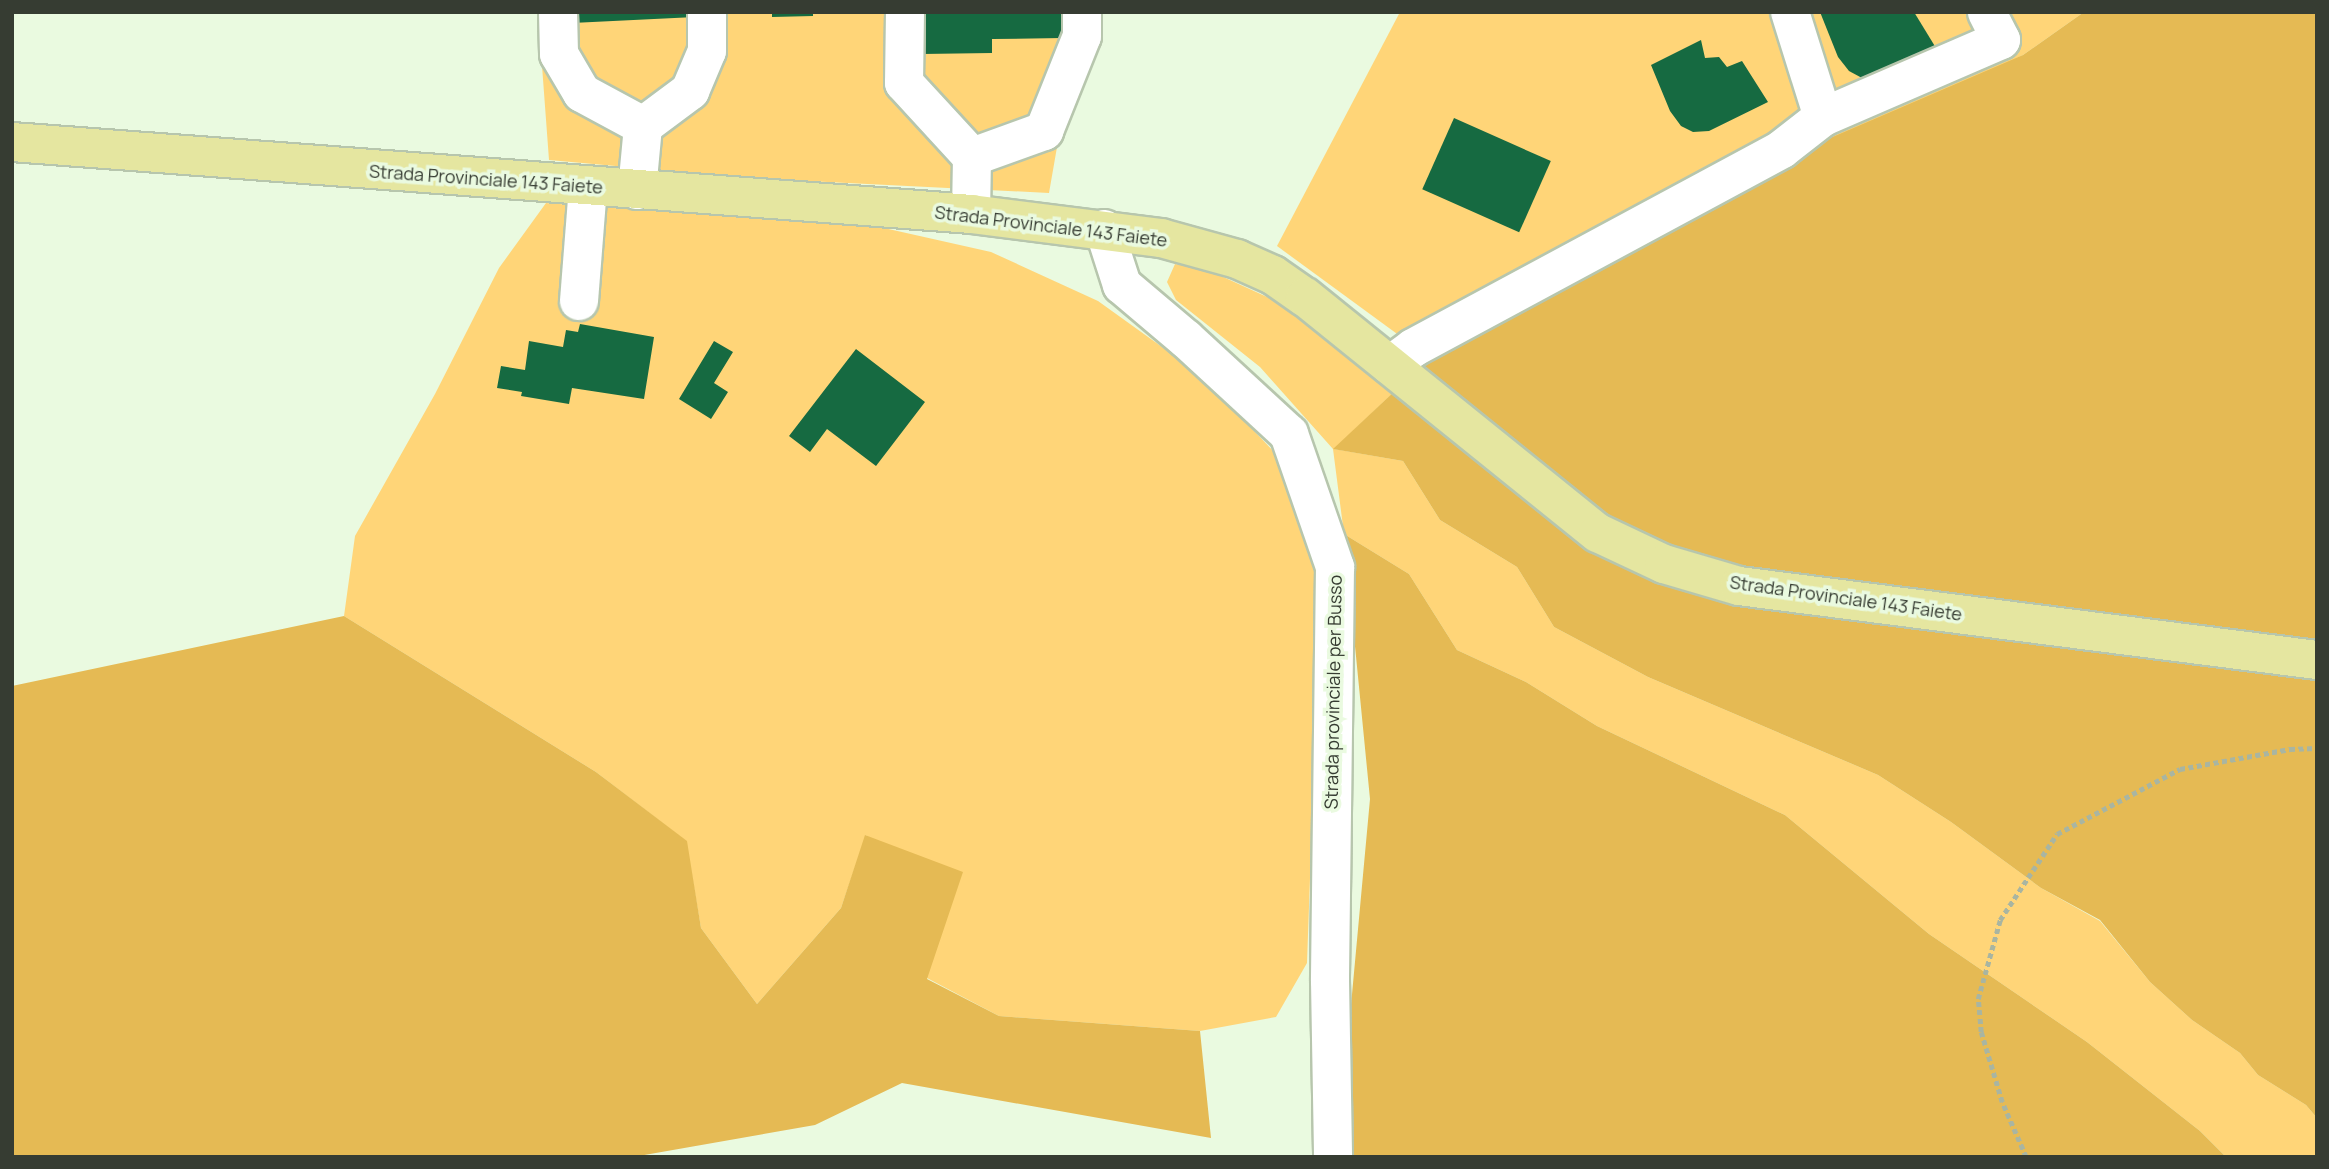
<!DOCTYPE html>
<html>
<head>
<meta charset="utf-8">
<style>
	body { margin:0 }
	#map { position:relative; width:2329px; height:1169px; overflow:hidden; background:#eafae0; font-family:Manrope,sans-serif }
	div>[style] { position:absolute }
	.green>* { inset:0; background:#ffd578 }
	.forest>* { inset:0; background:#e5ba54 }
	.building>* { inset:0; background:#166a41; transform-origin:0 0 }
	.path>* { height:4.5px; margin-top:-2.25px; transform-origin:0; background:repeating-linear-gradient(90deg,#a9b5a1 0 5px,transparent 0 8.5px) }
	.roads { filter:drop-shadow(2px 0 #b7c6ad) drop-shadow(-2px 0 #b7c6ad) drop-shadow(0 2px #b7c6ad) drop-shadow(0 -2px #b7c6ad) }
	.minor>* { height:38px; margin:-19px; padding:0 19px; transform-origin:19px; border-radius:19px; background:#fff }
	.major>* { height:38px; margin:-19px; padding:0 19px; transform-origin:19px; border-radius:19px; background:#e5e6a0 }
	span { translate:-50% -50%; white-space:nowrap; text-align:center; line-height:1.15; -webkit-text-stroke:7px #eafae0; paint-order:stroke }
	.street-label { font-size:18px; color:#363c32 }
	.frame { position:absolute; inset:0; border:14px solid #363c32; pointer-events:none }
</style>
</head>
<body>
<div id="map">
	<div class="green">
		<div style="clip-path:polygon(538px 12px,1094px 12px,1060px 130px,1049px 193px,749px 178px,549px 160px)"></div>
		<div style="clip-path:polygon(1400px 12px,2084px 12px,2023px 55px,1430px 358px,1277px 246px)"></div>
		<div style="clip-path:polygon(546px 203px,884px 228px,991px 252px,1098px 301px,1201px 375px,1275px 453px,1321px 570px,1307px 963px,1276px 1017px,1200px 1031px,999px 1016px,927px 978px,866px 835px,841px 908px,757px 1004px,701px 928px,686px 841px,596px 772px,344px 616px,355px 536px,435px 394px,499px 268px)"></div>
		<div style="clip-path:polygon(1175px 264px,1208px 270px,1289px 307px,1396px 390px,1334px 449px,1403px 461px,1440px 520px,1517px 567px,1554px 627px,1648px 677px,1878px 775px,1951px 822px,2041px 888px,2100px 921px,2150px 982px,2192px 1020px,2240px 1053px,2258px 1075px,2306px 1105px,2317px 1118px,2317px 1157px,2226px 1157px,2200px 1131px,2087px 1042px,1929px 934px,1785px 815px,1597px 726px,1526px 682px,1457px 650px,1409px 574px,1344px 534px,1333px 449px,1260px 367px,1176px 300px,1167px 282px)"></div>
	</div>
	<div class="forest">
		<div style="clip-path:polygon(2084px 12px,2317px 12px,2317px 1118px,2306px 1105px,2258px 1075px,2240px 1053px,2192px 1020px,2150px 982px,2100px 920px,2041px 888px,1951px 822px,1878px 775px,1648px 677px,1554px 627px,1517px 567px,1440px 520px,1403px 461px,1333px 449px,1430px 358px,1770px 164px,2023px 55px)"></div>
		<div style="clip-path:polygon(1344px 534px,1409px 574px,1457px 650px,1526px 682px,1597px 726px,1785px 815px,1929px 934px,2087px 1042px,2200px 1131px,2226px 1157px,1337px 1157px,1370px 799px)"></div>
		<div style="clip-path:polygon(344px 616px,596px 772px,687px 841px,701px 928px,757px 1004px,841px 908px,865px 835px,963px 872px,927px 979px,999px 1016px,1200px 1031px,1211px 1138px,902px 1083px,815px 1125px,633px 1157px,12px 1157px,12px 686px)"></div>
	</div>
	<div class="building">
		<div style="clip-path:polygon(571px 12px,694px 12px,695px 17px,572px 23px)"></div>
		<div style="clip-path:polygon(772px 12px,813px 12px,813px 16px,772px 17px)"></div>
		<div style="clip-path:polygon(921px 12px,1061px 12px,1062px 38px,992px 39px,992px 53px,922px 54px)"></div>
		<div style="clip-path:polygon(1820px 12px,1914px 12px,1936px 48px,1877px 77px,1862px 78px,1849px 71px,1838px 57px)"></div>
		<div style="clip-path:polygon(1701px 40px,1705px 58px,1719px 57px,1727px 67px,1742px 61px,1768px 102px,1709px 131px,1693px 132px,1681px 126px,1670px 111px,1651px 65px)"></div>
		<div style="left:1454px;top:118px;width:106px;height:78px;rotate:24deg"></div>
		<div style="clip-path:polygon(580px 324px,654px 337px,644px 399px,572px 388px,569px 404px,521px 396px,522px 392px,497px 388px,501px 366px,525px 370px,529px 341px,563px 347px,566px 330px,578px 332px)"></div>
		<div style="clip-path:polygon(714px 341px,733px 352px,714px 383px,728px 392px,711px 419px,679px 399px)"></div>
		<div style="clip-path:polygon(856px 349px,925px 402px,876px 466px,827px 429px,810px 452px,789px 436px)"></div>
	</div>
	<div class="path">
		<div style="left:2026px;top:1157px;width:60px;rotate:-113.6deg"></div>
		<div style="left:2002px;top:1102px;width:73px;rotate:-106.7deg"></div>
		<div style="left:1981px;top:1032px;width:33px;rotate:-95deg"></div>
		<div style="left:1978px;top:999px;width:82px;rotate:-74.4deg"></div>
		<div style="left:2000px;top:920px;width:103px;rotate:-56.5deg"></div>
		<div style="left:2057px;top:834px;width:139px;rotate:-27.9deg"></div>
		<div style="left:2180px;top:769px;width:112px;rotate:-10.3deg"></div>
		<div style="left:2290px;top:749px;width:27px;rotate:-2deg"></div>
	</div>
	<div class="roads">
		<div class="minor">
			<div style="left:558px;top:12px;width:42px;rotate:88.6deg"></div>
			<div style="left:559px;top:54px;width:45px;rotate:59.5deg"></div>
			<div style="left:582px;top:93px;width:69px;rotate:28.4deg"></div>
			<div style="left:905px;top:12px;width:71px;rotate:90.8deg"></div>
			<div style="left:904px;top:83px;width:100px;rotate:47.4deg"></div>
			<div style="left:972px;top:157px;width:57px;rotate:91deg"></div>
			<div style="left:1790px;top:12px;width:110px;rotate:72.6deg"></div>
			<div style="left:972px;top:157px;width:77px;rotate:-19.9deg"></div>
			<div style="left:1044px;top:131px;width:102px;rotate:-68.2deg"></div>
			<div style="left:1082px;top:36px;width:24px;rotate:-90deg"></div>
			<div style="left:637px;top:190px;width:64px;rotate:-84.6deg"></div>
			<div style="left:643px;top:126px;width:59px;rotate:-36.7deg"></div>
			<div style="left:690px;top:91px;width:43px;rotate:-67deg"></div>
			<div style="left:707px;top:51px;width:39px;rotate:-90deg"></div>
			<div style="left:1104px;top:229px;width:59px;rotate:72.2deg"></div>
			<div style="left:1122px;top:285px;width:84px;rotate:40.2deg"></div>
			<div style="left:1186px;top:339px;width:140px;rotate:42.7deg"></div>
			<div style="left:1289px;top:434px;width:141px;rotate:70.9deg"></div>
			<div style="left:1335px;top:567px;width:414px;rotate:90.7deg"></div>
			<div style="left:1330px;top:981px;width:176px;rotate:89deg"></div>
			<div style="left:579px;top:301px;width:114px;rotate:-85.5deg"></div>
			<div style="left:1390px;top:365px;width:29px;rotate:-36deg"></div>
			<div style="left:1413px;top:348px;width:419px;rotate:-28.3deg"></div>
			<div style="left:1782px;top:149px;width:52px;rotate:-38deg"></div>
			<div style="left:1823px;top:117px;width:194px;rotate:-23.4deg"></div>
			<div style="left:2001px;top:40px;width:31px;rotate:-117deg"></div>
		</div>
		<div class="major">
			<div style="left:12px;top:142px;width:962px;rotate:4.29deg"></div>
			<div style="left:971px;top:214px;width:192px;rotate:7.2deg"></div>
			<div style="left:1161px;top:238px;width:79px;rotate:15.4deg"></div>
			<div style="left:1237px;top:259px;width:39px;rotate:24deg"></div>
			<div style="left:1273px;top:275px;width:39px;rotate:35deg"></div>
			<div style="left:1305px;top:297px;width:376px;rotate:38.9deg"></div>
			<div style="left:1598px;top:533px;width:73px;rotate:25.2deg"></div>
			<div style="left:1664px;top:564px;width:78px;rotate:16.3deg"></div>
			<div style="left:1739px;top:586px;width:583px;rotate:7.3deg"></div>
		</div>
	</div>
	<div class="street-label">
		<span style="left:486px;top:179px;rotate:4deg">Strada Provinciale 143 Faiete</span>
		<span style="left:1051px;top:226px;rotate:7deg">Strada Provinciale 143 Faiete</span>
		<span style="left:1846px;top:598px;rotate:8deg">Strada Provinciale 143 Faiete</span>
		<span style="left:1333px;top:692px;rotate:-89deg">Strada provinciale per Busso</span>
	</div>
	<div class="frame"></div>
</div>
</body>
</html>
